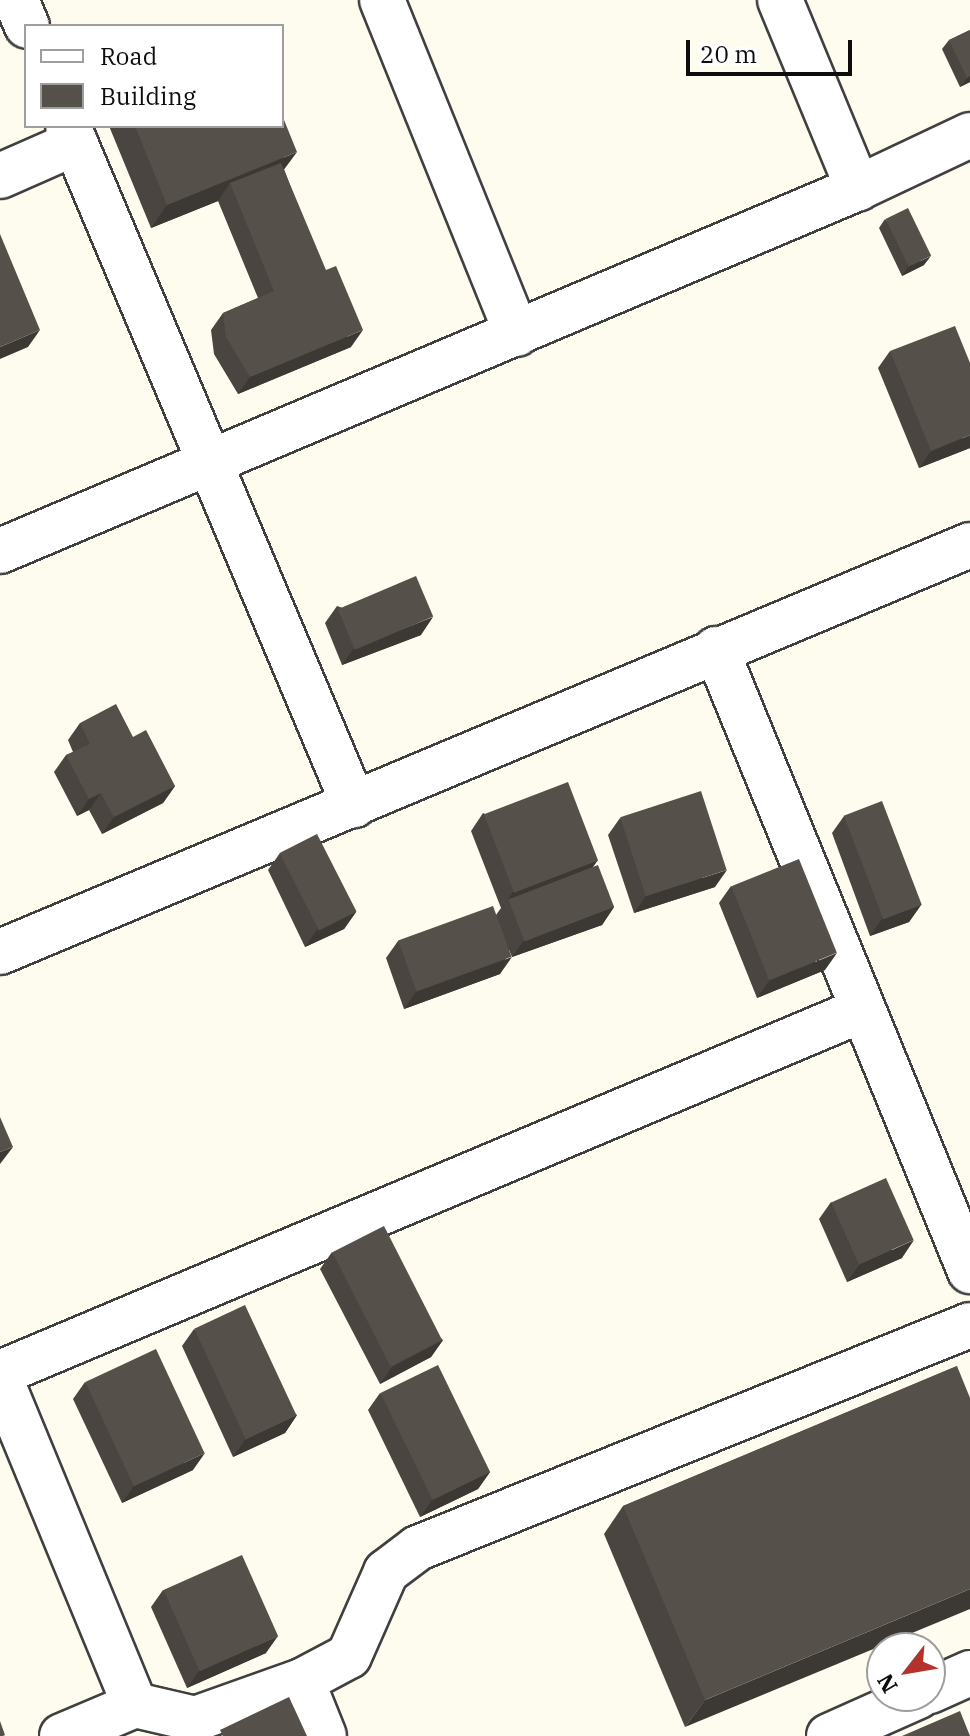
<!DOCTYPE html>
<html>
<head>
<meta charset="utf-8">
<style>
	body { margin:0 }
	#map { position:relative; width:970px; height:1736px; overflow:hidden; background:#fefcef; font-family:"IBM Plex Serif",serif }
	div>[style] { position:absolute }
	.roads { filter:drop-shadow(2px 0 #404040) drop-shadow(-2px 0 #404040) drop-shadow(0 2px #404040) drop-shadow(0 -2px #404040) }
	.minor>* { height:44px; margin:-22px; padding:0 22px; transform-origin:22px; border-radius:22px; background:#fff }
	.wall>* { inset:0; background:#4a4540 }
	.shaded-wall>* { inset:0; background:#3c3834 }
	.building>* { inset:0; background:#56504a; transform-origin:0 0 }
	span { translate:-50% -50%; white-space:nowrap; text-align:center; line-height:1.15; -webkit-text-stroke:8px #fff; paint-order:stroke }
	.legend { position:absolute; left:24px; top:24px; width:260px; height:104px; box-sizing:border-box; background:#fff; border:2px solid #9e9e9e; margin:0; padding:10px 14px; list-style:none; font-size:24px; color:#0d0d0d }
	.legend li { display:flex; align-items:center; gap:16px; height:40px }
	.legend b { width:40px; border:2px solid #9e9e9e }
	.north { position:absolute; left:866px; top:1632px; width:80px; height:80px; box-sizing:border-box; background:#fff; border:2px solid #9e9e9e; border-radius:50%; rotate:239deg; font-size:22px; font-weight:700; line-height:32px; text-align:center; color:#0d0d0d }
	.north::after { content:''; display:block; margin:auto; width:28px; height:36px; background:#b7312c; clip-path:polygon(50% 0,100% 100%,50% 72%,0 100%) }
	.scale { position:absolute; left:686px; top:40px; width:166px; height:36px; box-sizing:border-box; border:4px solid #0d0d0d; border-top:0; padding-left:10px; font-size:24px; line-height:28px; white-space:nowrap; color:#0d0d0d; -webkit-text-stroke:6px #fff; paint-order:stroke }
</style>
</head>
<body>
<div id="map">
	<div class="roads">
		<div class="minor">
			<div style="left:16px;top:0;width:28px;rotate:67deg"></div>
			<div style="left:382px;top:0;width:360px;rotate:68deg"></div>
			<div style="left:780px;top:0;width:204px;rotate:67.5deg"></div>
			<div style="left:68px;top:126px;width:737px;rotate:67.16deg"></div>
			<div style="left:0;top:176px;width:82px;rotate:-23.7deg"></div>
			<div style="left:0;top:551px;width:932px;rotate:-22.93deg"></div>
			<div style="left:858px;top:188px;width:124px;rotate:-25.3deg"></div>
			<div style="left:716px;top:649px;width:672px;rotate:67.79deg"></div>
			<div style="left:0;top:952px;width:1052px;rotate:-22.76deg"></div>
			<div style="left:0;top:1373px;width:935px;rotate:-22.84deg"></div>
			<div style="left:0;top:1378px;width:354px;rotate:67.6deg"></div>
			<div style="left:302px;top:1681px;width:59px;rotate:68.2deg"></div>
			<div style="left:930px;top:1691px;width:44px;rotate:-24.2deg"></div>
			<div style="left:62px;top:1736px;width:79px;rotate:-23deg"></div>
			<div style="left:135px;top:1705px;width:62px;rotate:13.1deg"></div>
			<div style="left:195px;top:1719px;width:114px;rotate:-19.6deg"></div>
			<div style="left:302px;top:1681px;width:53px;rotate:-28deg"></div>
			<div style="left:349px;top:1656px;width:92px;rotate:-66.2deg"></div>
			<div style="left:386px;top:1572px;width:40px;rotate:-37deg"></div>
			<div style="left:418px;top:1548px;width:595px;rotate:-22deg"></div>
			<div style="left:829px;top:1736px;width:98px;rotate:-24deg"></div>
		</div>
	</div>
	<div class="wall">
		<div style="clip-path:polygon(970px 30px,970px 82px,960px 87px,942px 49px,949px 40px)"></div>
		<div style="clip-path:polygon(109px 126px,282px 126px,284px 169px,351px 347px,238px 394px,214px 354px,211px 330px,223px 313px,258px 298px,218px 201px,151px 228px)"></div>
		<div style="clip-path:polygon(885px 219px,924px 265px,902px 276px,879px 228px)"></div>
		<div style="clip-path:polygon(890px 351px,970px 448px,919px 468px,878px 368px)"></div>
		<div style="clip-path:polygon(337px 606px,421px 635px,342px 665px,325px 623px)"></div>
		<div style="clip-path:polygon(80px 723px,133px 737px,175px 786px,163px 803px,102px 834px,89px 810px,77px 816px,54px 772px,66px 755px,73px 752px,68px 740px)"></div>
		<div style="clip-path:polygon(483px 813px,592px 867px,614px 907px,602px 925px,512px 957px,509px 950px,500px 974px,404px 1009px,386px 958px,398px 941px,496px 915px,501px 908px,471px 831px)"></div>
		<div style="clip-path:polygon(844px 816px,921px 905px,909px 922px,870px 936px,832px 833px)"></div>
		<div style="clip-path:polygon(620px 818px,715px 887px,634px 913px,608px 835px)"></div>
		<div style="clip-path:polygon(280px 853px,356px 912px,344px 929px,305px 947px,268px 870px)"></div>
		<div style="clip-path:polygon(731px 886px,825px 970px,757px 998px,719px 903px)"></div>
		<div style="clip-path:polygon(831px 1202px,902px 1258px,847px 1282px,819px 1219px)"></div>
		<div style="clip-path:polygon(332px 1252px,443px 1340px,431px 1357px,380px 1384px,320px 1269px)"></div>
		<div style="clip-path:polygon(194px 1329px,297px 1415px,285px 1433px,233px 1457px,182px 1346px)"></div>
		<div style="clip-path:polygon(957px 1366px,685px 1727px,604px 1534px,623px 1506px)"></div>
		<div style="clip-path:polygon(85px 1382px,193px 1470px,122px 1503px,73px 1399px)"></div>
		<div style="clip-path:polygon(380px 1393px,490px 1472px,478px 1489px,420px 1517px,368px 1410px)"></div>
		<div style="clip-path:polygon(163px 1590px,266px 1653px,187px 1688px,151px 1607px)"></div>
	</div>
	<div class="shaded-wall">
		<div style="clip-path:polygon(970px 76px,970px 82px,960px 87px,967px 78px)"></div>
		<div style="clip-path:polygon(297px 152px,280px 175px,230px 183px,218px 201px,151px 228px,167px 205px)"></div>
		<div style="clip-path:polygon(931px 256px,924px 265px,902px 276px,908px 267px)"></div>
		<div style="clip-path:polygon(40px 330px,28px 347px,0 359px,0 347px)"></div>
		<div style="clip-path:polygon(363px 330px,351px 347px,238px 394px,250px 377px)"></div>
		<div style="clip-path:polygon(970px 435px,970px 448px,919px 468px,931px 451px)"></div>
		<div style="clip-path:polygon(433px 617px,421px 635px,342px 665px,354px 648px)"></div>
		<div style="clip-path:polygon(175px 786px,163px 803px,102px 834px,114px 817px)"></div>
		<div style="clip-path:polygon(101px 793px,89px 810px,77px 816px,89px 799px)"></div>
		<div style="clip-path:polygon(598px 860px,586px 877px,508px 899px,513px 892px)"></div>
		<div style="clip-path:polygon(727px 870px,715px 887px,634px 913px,646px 896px)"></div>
		<div style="clip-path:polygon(921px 905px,909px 922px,870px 936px,882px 919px)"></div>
		<div style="clip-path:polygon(614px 907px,602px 925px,512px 957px,524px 940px)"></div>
		<div style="clip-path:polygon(356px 912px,344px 929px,305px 947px,317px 930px)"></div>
		<div style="clip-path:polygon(837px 953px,825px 970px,757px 998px,769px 981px)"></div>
		<div style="clip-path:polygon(512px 957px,500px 974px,404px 1009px,416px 992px)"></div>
		<div style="clip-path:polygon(13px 1147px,0 1164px,0 1152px)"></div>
		<div style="clip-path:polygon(914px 1240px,902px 1258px,847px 1282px,859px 1265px)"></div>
		<div style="clip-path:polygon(443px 1340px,431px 1357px,380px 1384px,392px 1367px)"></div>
		<div style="clip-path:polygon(297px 1415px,285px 1433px,233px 1457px,245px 1440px)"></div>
		<div style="clip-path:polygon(205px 1453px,193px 1470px,122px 1503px,134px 1486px)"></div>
		<div style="clip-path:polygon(490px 1472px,478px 1489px,420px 1517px,432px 1500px)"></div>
		<div style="clip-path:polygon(970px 1589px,970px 1609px,685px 1727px,705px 1700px)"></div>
		<div style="clip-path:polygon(278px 1636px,266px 1653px,187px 1688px,199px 1671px)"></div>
	</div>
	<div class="building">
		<div style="clip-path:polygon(970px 30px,970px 76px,967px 78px,949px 40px)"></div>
		<div style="clip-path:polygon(282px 115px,297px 152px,167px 205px,135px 126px,282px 126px)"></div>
		<div style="clip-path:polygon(281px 163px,326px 270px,336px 266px,363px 330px,250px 377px,226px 337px,223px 313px,274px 291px,230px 183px)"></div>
		<div style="left:908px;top:208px;width:53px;height:25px;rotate:64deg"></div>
		<div style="clip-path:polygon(0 234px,40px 330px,0 347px)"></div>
		<div style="clip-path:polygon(955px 326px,970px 363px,970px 435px,931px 451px,890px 351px)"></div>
		<div style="left:416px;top:576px;width:44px;height:85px;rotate:67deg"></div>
		<div style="clip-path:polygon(116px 704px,133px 737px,146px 730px,175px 786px,114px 817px,101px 793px,89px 799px,66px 755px,90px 744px,80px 723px)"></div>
		<div style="left:568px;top:782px;width:84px;height:90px;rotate:69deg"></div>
		<div style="left:701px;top:791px;width:83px;height:85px;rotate:72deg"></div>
		<div style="left:882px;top:801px;width:111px;height:41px;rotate:69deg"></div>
		<div style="left:317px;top:834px;width:87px;height:42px;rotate:63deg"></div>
		<div style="left:799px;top:859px;width:101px;height:73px;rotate:68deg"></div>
		<div style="left:598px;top:865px;width:45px;height:96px;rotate:69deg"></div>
		<div style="left:493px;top:906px;width:54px;height:101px;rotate:70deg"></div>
		<div style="clip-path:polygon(0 1117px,13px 1147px,0 1152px)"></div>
		<div style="left:886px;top:1178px;width:68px;height:60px;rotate:66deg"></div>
		<div style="left:384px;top:1226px;width:128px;height:58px;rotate:63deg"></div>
		<div style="left:245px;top:1305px;width:122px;height:56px;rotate:65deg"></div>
		<div style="left:156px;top:1349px;width:115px;height:78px;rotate:65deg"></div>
		<div style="left:438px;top:1365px;width:119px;height:64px;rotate:64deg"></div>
		<div style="clip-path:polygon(957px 1366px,970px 1398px,970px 1589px,705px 1700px,623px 1506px)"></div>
		<div style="left:242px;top:1555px;width:89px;height:86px;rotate:66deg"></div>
		<div style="clip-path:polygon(289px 1697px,307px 1736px,223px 1736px,220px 1730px)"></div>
		<div style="clip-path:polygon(960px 1711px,970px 1736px,902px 1736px)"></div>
		<div style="clip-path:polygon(0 1721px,5px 1735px,3px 1736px,0 1736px)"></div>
	</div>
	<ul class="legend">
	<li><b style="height:10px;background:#fff"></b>Road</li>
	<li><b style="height:22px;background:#56504a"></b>Building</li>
	</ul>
	<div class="north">N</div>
	<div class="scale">20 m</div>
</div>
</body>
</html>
